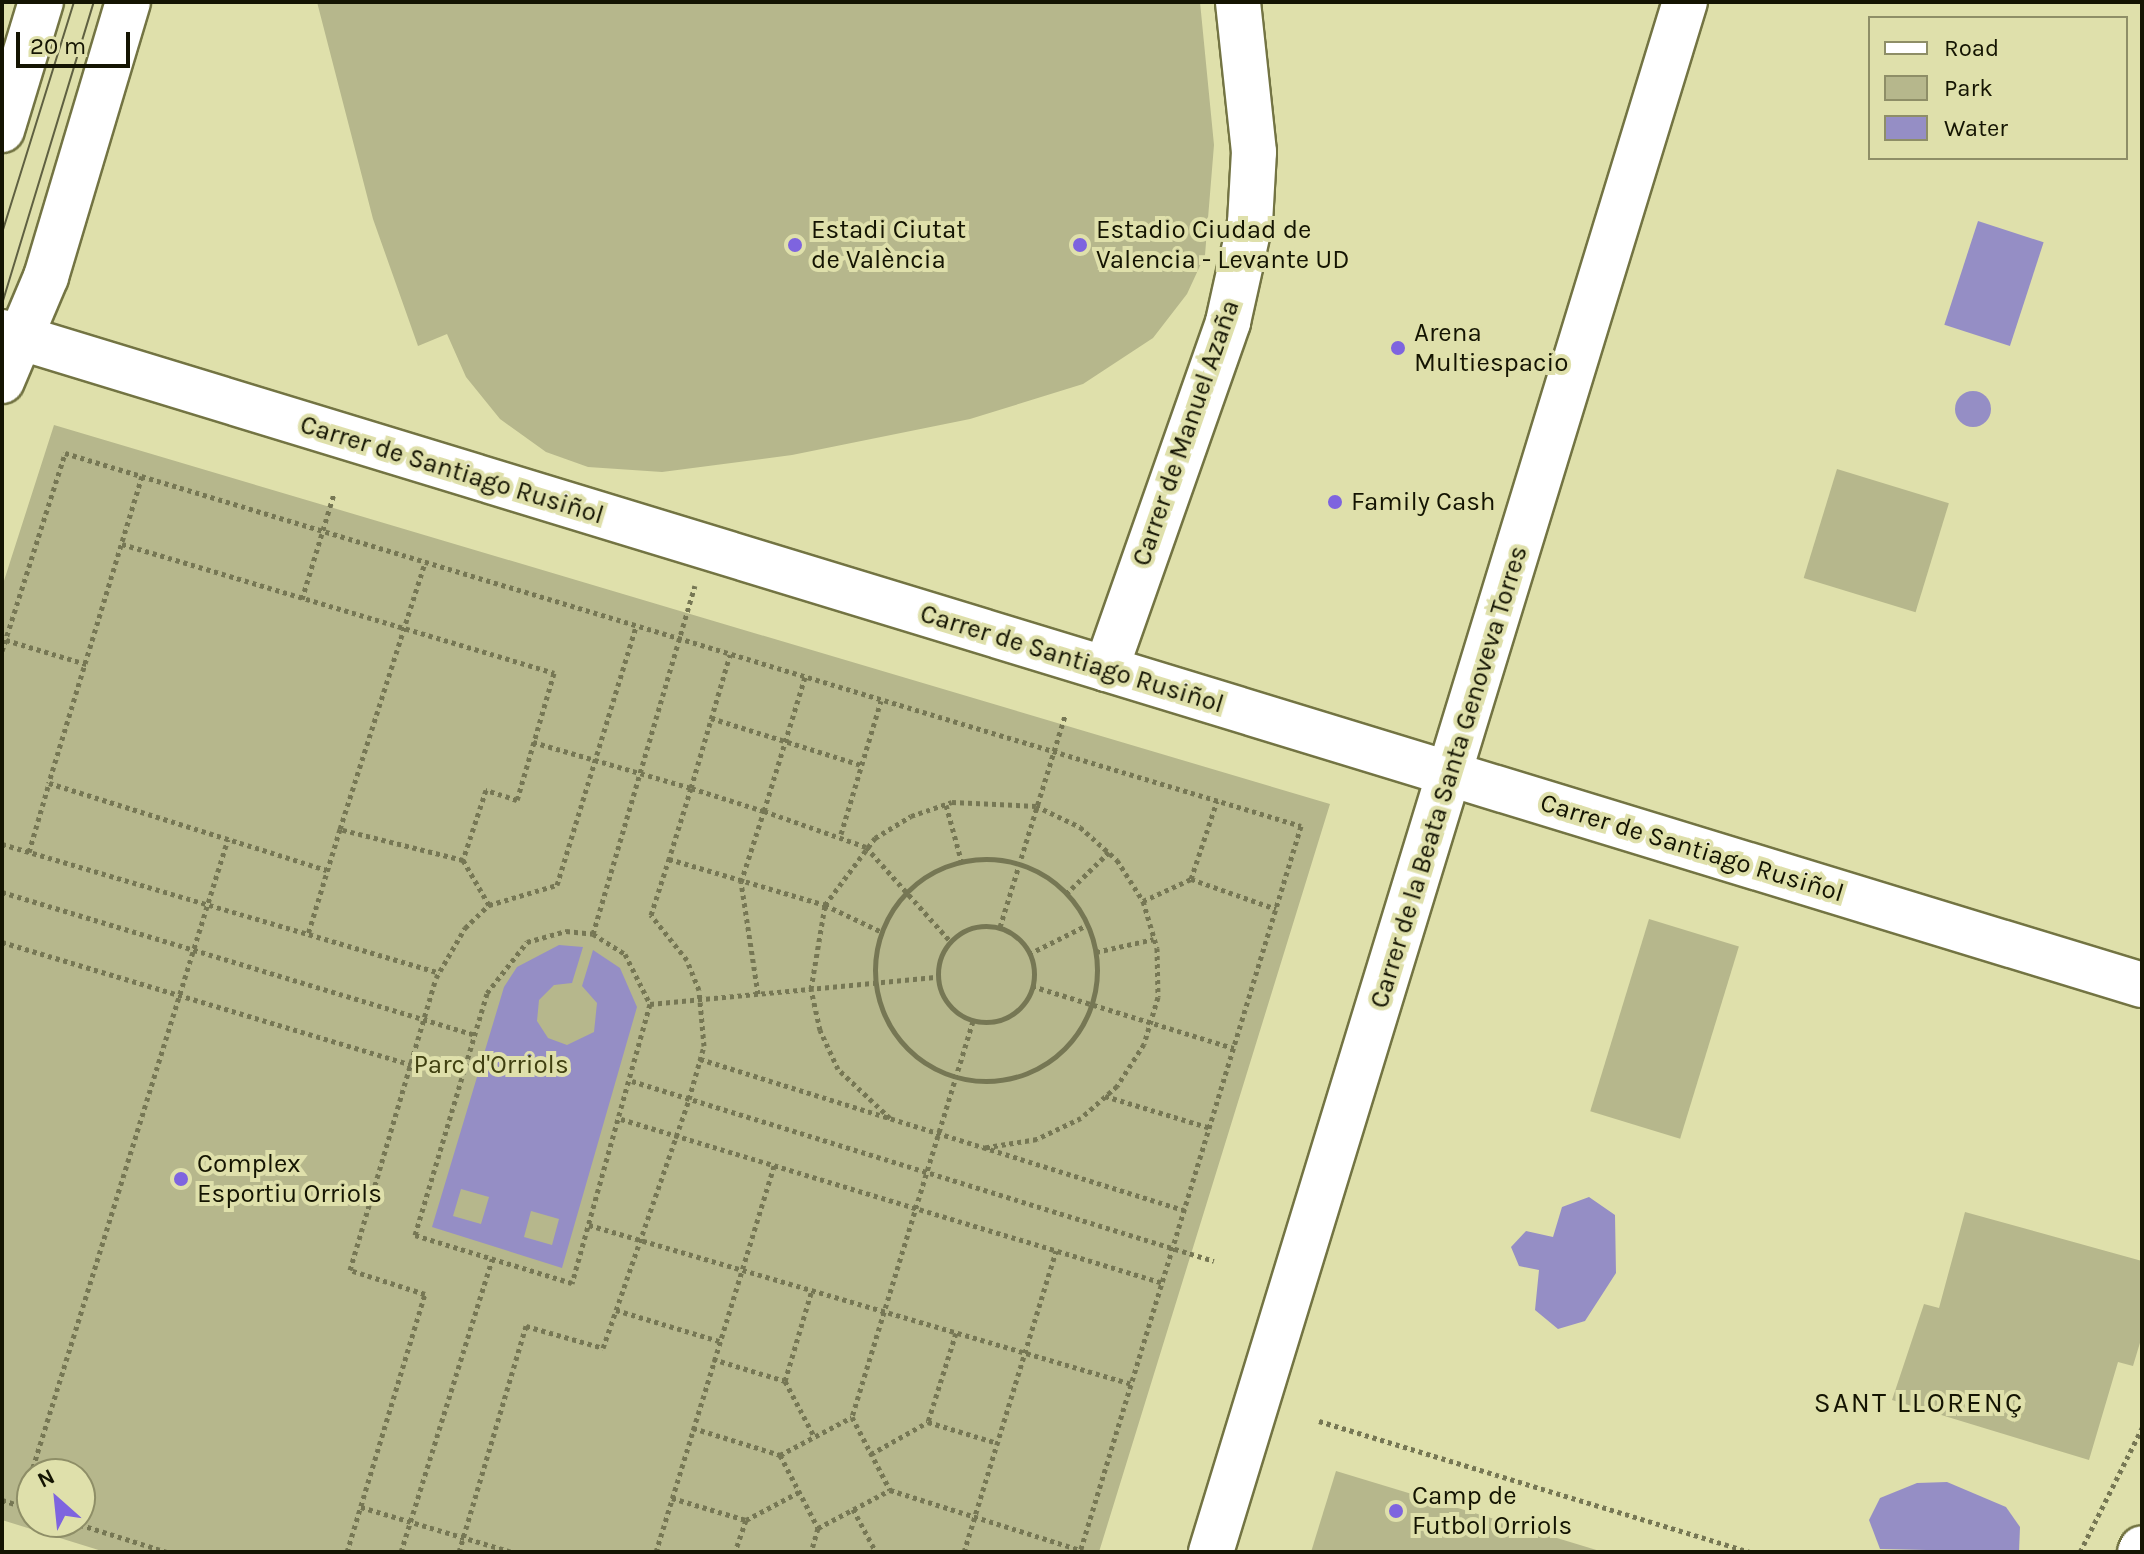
<!DOCTYPE html>
<html>
<head>
<meta charset="utf-8">
<style>
	body { margin:0 }
	#map { position:relative; width:2144px; height:1554px; overflow:hidden; background:#dfe0ab; font-family:Karla,sans-serif }
	div>[style] { position:absolute }
	.green>* { inset:0; background:#b6b78c; transform-origin:0 0 }
	.water>* { inset:0; background:#958ec5; transform-origin:0 0 }
	.round { border-radius:50% }
	.path>* { height:5px; margin-top:-2.5px; transform-origin:0; background:repeating-linear-gradient(90deg,#767754 0 4px,transparent 0 8px) }
	.path>.ring { margin:-2.5px; padding:0; box-sizing:content-box; background:none; border:5px solid #767754; border-radius:50% }
	.roads { filter:drop-shadow(2px 0 #737443) drop-shadow(-2px 0 #737443) drop-shadow(0 2px #737443) drop-shadow(0 -2px #737443) }
	.minor>* { height:44px; margin:-22px; padding:0 22px; transform-origin:22px; border-radius:22px; background:#fff }
	.major>* { height:44px; margin:-22px; padding:0 22px; transform-origin:22px; border-radius:22px; background:#fff }
	.tram>* { height:2px; margin:-1px; padding:0 1px; transform-origin:1px; border-radius:1px; background:#5f6041 }
	.dots>* { width:22px; height:22px; translate:-50% -50%; box-sizing:border-box; border:4px solid #dfe0ab; border-radius:50% }
	span { translate:-50% -50%; white-space:nowrap; text-align:center; line-height:1.15; -webkit-text-stroke:8px #dfe0ab; paint-order:stroke }
	.poi-label { font-size:26px; color:#141402 }
	.left { translate:0 -50%; text-align:left }
	.street-label { font-size:26px; color:#141402 }
	.park-label { font-size:26px; color:#404011 }
	.neighbourhood-label { font-size:28px; color:#141402; letter-spacing:2px }
	.frame { position:absolute; inset:0; border:4px solid #141402; pointer-events:none }
	.legend { position:absolute; left:1868px; top:16px; width:260px; height:144px; box-sizing:border-box; background:#dfe0ab; border:2px solid #8e8e67; margin:0; padding:10px 14px; list-style:none; font-size:24px; color:#141402 }
	.legend li { display:flex; align-items:center; gap:16px; height:40px }
	.legend b { width:40px; border:2px solid #8e8e67 }
	.north { position:absolute; left:16px; top:1458px; width:80px; height:80px; box-sizing:border-box; background:#dfe0ab; border:2px solid #8e8e67; border-radius:50%; rotate:333deg; font-size:22px; font-weight:700; line-height:32px; text-align:center; color:#141402 }
	.north::after { content:''; display:block; margin:auto; width:28px; height:36px; background:#7e64df; clip-path:polygon(50% 0,100% 100%,50% 72%,0 100%) }
	.scale { position:absolute; left:16px; top:32px; width:114px; height:36px; box-sizing:border-box; border:4px solid #141402; border-top:0; padding-left:10px; font-size:24px; line-height:28px; white-space:nowrap; color:#141402; -webkit-text-stroke:6px #dfe0ab; paint-order:stroke }
</style>
</head>
<body>
<div id="map">
	<div class="green">
		<div style="clip-path:polygon(317px 2px,1200px 2px,1214px 145px,1205px 255px,1187px 294px,1153px 338px,1083px 384px,970px 419px,792px 455px,662px 472px,588px 467px,546px 452px,500px 419px,466px 377px,447px 334px,418px 346px,373px 219px)"></div>
		<div style="clip-path:polygon(evenodd,54px 425px,1330px 804px,1099px 1552px,105px 1552px,2px 1520px,2px 587px,54px 425px,32px 1474px,80px 1474px,80px 1522px,32px 1522px,32px 1474px)"></div>
		<div style="left:1837px;top:469px;width:117px;height:114px;rotate:17deg"></div>
		<div style="left:1649px;top:919px;width:94px;height:201px;rotate:17deg"></div>
		<div style="clip-path:polygon(1965px 1212px,2142px 1261px,2142px 1336px,2133px 1366px,2118px 1362px,2089px 1460px,1892px 1400px,1924px 1304px,1939px 1308px)"></div>
		<div style="clip-path:polygon(1336px 1471px,1603px 1552px,1311px 1552px)"></div>
	</div>
	<div class="water">
		<div style="left:1978px;top:221px;width:69px;height:109px;rotate:18deg"></div>
		<div class="round" style="left:1955px;top:391px;width:36px;height:36px"></div>
		<div style="clip-path:polygon(evenodd,559px 945px,583px 947px,572px 983px,554px 985px,539px 1000px,537px 1021px,548px 1038px,567px 1045px,594px 1032px,597px 1003px,582px 986px,593px 950px,620px 968px,637px 1007px,562px 1268px,432px 1227px,504px 987px,517px 967px,559px 945px,461px 1189px,489px 1197px,481px 1224px,453px 1216px,461px 1189px,559px 945px,531px 1211px,559px 1219px,552px 1245px,524px 1237px,531px 1211px)"></div>
		<div style="clip-path:polygon(1589px 1197px,1615px 1215px,1616px 1273px,1585px 1321px,1558px 1329px,1535px 1310px,1539px 1270px,1519px 1266px,1511px 1247px,1526px 1231px,1553px 1237px,1562px 1207px)"></div>
		<div style="clip-path:polygon(1947px 1482px,2006px 1507px,2020px 1527px,2019px 1552px,1880px 1549px,1869px 1520px,1880px 1498px,1917px 1483px)"></div>
	</div>
	<div class="path">
		<div style="left:142px;top:476px;width:321px;rotate:106.9deg"></div>
		<div style="left:49px;top:783px;width:291px;rotate:17.4deg"></div>
		<div style="left:122px;top:544px;width:451px;rotate:16.6deg"></div>
		<div style="left:554px;top:673px;width:132px;rotate:106.2deg"></div>
		<div style="left:517px;top:800px;width:33px;rotate:-162deg"></div>
		<div style="left:486px;top:790px;width:74px;rotate:108.2deg"></div>
		<div style="left:463px;top:860px;width:127px;rotate:-165.9deg"></div>
		<div style="left:340px;top:829px;width:110px;rotate:106.9deg"></div>
		<div style="left:302px;top:599px;width:110px;rotate:-73.1deg"></div>
		<div style="left:6px;top:640px;width:84px;rotate:16.7deg"></div>
		<div style="left:2px;top:651px;width:208px;rotate:-72.3deg"></div>
		<div style="left:65px;top:453px;width:1291px;rotate:16.79deg"></div>
		<div style="left:1301px;top:826px;width:759px;rotate:106.93deg"></div>
		<div style="left:805px;top:677px;width:140px;rotate:107deg"></div>
		<div style="left:764px;top:811px;width:77px;rotate:-162.5deg"></div>
		<div style="left:691px;top:788px;width:74px;rotate:107.2deg"></div>
		<div style="left:669px;top:859px;width:163px;rotate:16.4deg"></div>
		<div style="left:825px;top:905px;width:63px;rotate:25.3deg"></div>
		<div style="left:711px;top:718px;width:157px;rotate:17.4deg"></div>
		<div style="left:533px;top:742px;width:165px;rotate:16.2deg"></div>
		<div style="left:691px;top:788px;width:139px;rotate:-73.7deg"></div>
		<div style="left:946px;top:805px;width:60px;rotate:74.6deg"></div>
		<div style="left:340px;top:829px;width:280px;rotate:-72.3deg"></div>
		<div style="left:841px;top:834px;width:139px;rotate:-73.3deg"></div>
		<div style="left:2px;top:844px;width:456px;rotate:16.4deg"></div>
		<div style="left:29px;top:852px;width:72px;rotate:-73.8deg"></div>
		<div class="ring" style="left:875px;top:859px;width:217px;height:217px"></div>
		<div style="left:463px;top:860px;width:52px;rotate:60deg"></div>
		<div style="left:1191px;top:879px;width:90px;rotate:19.4deg"></div>
		<div style="left:2px;top:892px;width:494px;rotate:16.8deg"></div>
		<div style="left:1066px;top:894px;width:60px;rotate:-44.3deg"></div>
		<div style="left:1143px;top:901px;width:53px;rotate:-24.6deg"></div>
		<div style="left:1191px;top:879px;width:82px;rotate:-71.6deg"></div>
		<div class="ring" style="left:938px;top:926px;width:91px;height:91px"></div>
		<div style="left:1000px;top:927px;width:221px;rotate:-72.9deg"></div>
		<div style="left:566px;top:931px;width:27px;rotate:6deg"></div>
		<div style="left:593px;top:934px;width:38px;rotate:32deg"></div>
		<div style="left:625px;top:954px;width:56px;rotate:63.4deg"></div>
		<div style="left:650px;top:1004px;width:290px;rotate:105.6deg"></div>
		<div style="left:572px;top:1283px;width:164px;rotate:-163deg"></div>
		<div style="left:415px;top:1235px;width:252px;rotate:-73.4deg"></div>
		<div style="left:487px;top:993px;width:65px;rotate:-51.9deg"></div>
		<div style="left:527px;top:942px;width:41px;rotate:-15.8deg"></div>
		<div style="left:593px;top:934px;width:363px;rotate:-73.7deg"></div>
		<div style="left:2px;top:942px;width:427px;rotate:16.7deg"></div>
		<div style="left:1096px;top:952px;width:59px;rotate:-12.6deg"></div>
		<div style="left:1029px;top:954px;width:65px;rotate:-26.6deg"></div>
		<div style="left:1032px;top:986px;width:211px;rotate:17.1deg"></div>
		<div style="left:758px;top:994px;width:113px;rotate:-98.6deg"></div>
		<div style="left:741px;top:882px;width:75px;rotate:-72.1deg"></div>
		<div style="left:764px;top:811px;width:108px;rotate:19.4deg"></div>
		<div style="left:866px;top:847px;width:126px;rotate:48.2deg"></div>
		<div style="left:650px;top:1004px;width:289px;rotate:-5.4deg"></div>
		<div style="left:973px;top:1021px;width:414px;rotate:107deg"></div>
		<div style="left:852px;top:1417px;width:82px;rotate:62.5deg"></div>
		<div style="left:890px;top:1490px;width:199px;rotate:17.5deg"></div>
		<div style="left:700px;top:1059px;width:507px;rotate:17.33deg"></div>
		<div style="left:632px;top:1081px;width:609px;rotate:17.19deg"></div>
		<div style="left:1105px;top:1096px;width:110px;rotate:16.9deg"></div>
		<div style="left:890px;top:1118px;width:71px;rotate:-136.7deg"></div>
		<div style="left:838px;top:1069px;width:43px;rotate:-114.8deg"></div>
		<div style="left:820px;top:1030px;width:42px;rotate:-102.4deg"></div>
		<div style="left:811px;top:989px;width:85px;rotate:-80.5deg"></div>
		<div style="left:825px;top:905px;width:84px;rotate:-53.3deg"></div>
		<div style="left:875px;top:838px;width:42px;rotate:-31.4deg"></div>
		<div style="left:911px;top:816px;width:43px;rotate:-18.9deg"></div>
		<div style="left:952px;top:802px;width:84px;rotate:2.7deg"></div>
		<div style="left:1036px;top:806px;width:49px;rotate:25.5deg"></div>
		<div style="left:1080px;top:827px;width:50px;rotate:41.7deg"></div>
		<div style="left:1117px;top:860px;width:49px;rotate:57.6deg"></div>
		<div style="left:1143px;top:901px;width:49px;rotate:73.4deg"></div>
		<div style="left:1157px;top:948px;width:49px;rotate:88.8deg"></div>
		<div style="left:1158px;top:997px;width:49px;rotate:106.6deg"></div>
		<div style="left:1144px;top:1044px;width:50px;rotate:122.7deg"></div>
		<div style="left:1117px;top:1086px;width:48px;rotate:138.4deg"></div>
		<div style="left:1081px;top:1118px;width:49px;rotate:154.5deg"></div>
		<div style="left:1037px;top:1139px;width:56px;rotate:170.7deg"></div>
		<div style="left:621px;top:1119px;width:566px;rotate:16.83deg"></div>
		<div style="left:589px;top:1225px;width:566px;rotate:16.32deg"></div>
		<div style="left:616px;top:1310px;width:108px;rotate:16.8deg"></div>
		<div style="left:956px;top:1333px;width:93px;rotate:107.5deg"></div>
		<div style="left:928px;top:1422px;width:72px;rotate:16.9deg"></div>
		<div style="left:713px;top:1359px;width:75px;rotate:17deg"></div>
		<div style="left:785px;top:1381px;width:95px;rotate:-73.5deg"></div>
		<div style="left:785px;top:1381px;width:62px;rotate:62.2deg"></div>
		<div style="left:1319px;top:1421px;width:450px;rotate:16.9deg"></div>
		<div style="left:693px;top:1428px;width:91px;rotate:17.2deg"></div>
		<div style="left:780px;top:1455px;width:82px;rotate:62.5deg"></div>
		<div style="left:818px;top:1528px;width:25px;rotate:106deg"></div>
		<div style="left:871px;top:1454px;width:65px;rotate:-29.3deg"></div>
		<div style="left:780px;top:1455px;width:81px;rotate:-27.8deg"></div>
		<div style="left:672px;top:1498px;width:77px;rotate:16.6deg"></div>
		<div style="left:746px;top:1520px;width:34px;rotate:109deg"></div>
		<div style="left:2px;top:1500px;width:31px;rotate:17deg"></div>
		<div style="left:21px;top:1506px;width:698px;rotate:-72.76deg"></div>
		<div style="left:361px;top:1507px;width:158px;rotate:16.6deg"></div>
		<div style="left:853px;top:1509px;width:49px;rotate:61.9deg"></div>
		<div style="left:746px;top:1520px;width:60px;rotate:-27.8deg"></div>
		<div style="left:72px;top:1522px;width:100px;rotate:17.5deg"></div>
		<div style="left:818px;top:1528px;width:81px;rotate:-27.8deg"></div>
		<div style="left:347px;top:1552px;width:270px;rotate:-73.2deg"></div>
		<div style="left:425px;top:1294px;width:79px;rotate:-162.3deg"></div>
		<div style="left:350px;top:1270px;width:304px;rotate:-73.6deg"></div>
		<div style="left:436px;top:978px;width:58px;rotate:-59.9deg"></div>
		<div style="left:465px;top:928px;width:33px;rotate:-44deg"></div>
		<div style="left:489px;top:905px;width:71px;rotate:-16.4deg"></div>
		<div style="left:557px;top:885px;width:271px;rotate:-73deg"></div>
		<div style="left:401px;top:1552px;width:307px;rotate:-72.7deg"></div>
		<div style="left:459px;top:1552px;width:236px;rotate:-73.5deg"></div>
		<div style="left:526px;top:1326px;width:80px;rotate:15.9deg"></div>
		<div style="left:603px;top:1348px;width:263px;rotate:-70.9deg"></div>
		<div style="left:689px;top:1099px;width:55px;rotate:-74.2deg"></div>
		<div style="left:704px;top:1046px;width:56px;rotate:-95.1deg"></div>
		<div style="left:699px;top:990px;width:32px;rotate:-112deg"></div>
		<div style="left:687px;top:960px;width:58px;rotate:-128.7deg"></div>
		<div style="left:651px;top:915px;width:59px;rotate:-72.2deg"></div>
		<div style="left:656px;top:1552px;width:405px;rotate:-73deg"></div>
		<div style="left:964px;top:1552px;width:315px;rotate:-73deg"></div>
		<div style="left:2080px;top:1552px;width:139px;rotate:-63.4deg"></div>
	</div>
	<div class="roads">
		<div class="minor">
			<div style="left:2px;top:130px;width:134px;rotate:-73.1deg"></div>
			<div style="left:2px;top:332px;width:2237px;rotate:16.97deg"></div>
			<div style="left:2px;top:381px;width:113px;rotate:-67.1deg"></div>
			<div style="left:46px;top:277px;width:287px;rotate:-73.4deg"></div>
			<div style="left:1106px;top:669px;width:368px;rotate:-70.6deg"></div>
			<div style="left:1228px;top:322px;width:101px;rotate:-77.5deg"></div>
			<div style="left:1250px;top:223px;width:71px;rotate:-86.8deg"></div>
			<div style="left:1254px;top:152px;width:151px;rotate:-96.1deg"></div>
			<div style="left:1211px;top:1552px;width:1621px;rotate:-73deg"></div>
		</div>
		<div class="major">
			<div style="left:2140px;top:1552px;width:4px;rotate:-63deg"></div>
		</div>
	</div>
	<div class="tram">
		<div style="left:2px;top:233px;width:242px;rotate:-72.7deg"></div>
		<div style="left:2px;top:304px;width:316px;rotate:-73.1deg"></div>
	</div>
	<div class="dots">
		<div style="left:795px;top:245px;background:#7e64df"></div>
		<div style="left:1080px;top:245px;background:#7e64df"></div>
		<div style="left:1398px;top:348px;background:#7e64df"></div>
		<div style="left:1335px;top:502px;background:#7e64df"></div>
		<div style="left:181px;top:1179px;background:#7e64df"></div>
		<div style="left:1396px;top:1511px;background:#7e64df"></div>
	</div>
	<div class="poi-label">
		<span class="left" style="left:811px;top:245px">Estadi Ciutat<br>de València</span>
		<span class="left" style="left:1096px;top:245px">Estadio Ciudad de<br>Valencia - Levante UD</span>
		<span class="left" style="left:1414px;top:348px">Arena<br>Multiespacio</span>
		<span class="left" style="left:1351px;top:502px">Family Cash</span>
		<span class="left" style="left:197px;top:1179px">Complex<br>Esportiu Orriols</span>
		<span class="left" style="left:1412px;top:1511px">Camp de<br>Futbol Orriols</span>
	</div>
	<div class="street-label">
		<span style="left:1186px;top:433px;rotate:-71deg">Carrer de Manuel Azaña</span>
		<span style="left:452px;top:470px;rotate:17deg">Carrer de Santiago Rusiñol</span>
		<span style="left:1072px;top:659px;rotate:17deg">Carrer de Santiago Rusiñol</span>
		<span style="left:1449px;top:777px;rotate:-73deg">Carrer de la Beata Santa Genoveva Torres</span>
		<span style="left:1692px;top:848px;rotate:17deg">Carrer de Santiago Rusiñol</span>
	</div>
	<div class="park-label">
		<span style="left:491px;top:1065px">Parc d'Orriols</span>
	</div>
	<div class="neighbourhood-label">
		<span style="left:1919px;top:1403px">SANT LLORENÇ</span>
	</div>
	<div class="frame"></div>
	<ul class="legend">
	<li><b style="height:10px;background:#fff"></b>Road</li>
	<li><b style="height:22px;background:#b6b78c"></b>Park</li>
	<li><b style="height:22px;background:#958ec5"></b>Water</li>
	</ul>
	<div class="north">N</div>
	<div class="scale">20 m</div>
</div>
</body>
</html>
